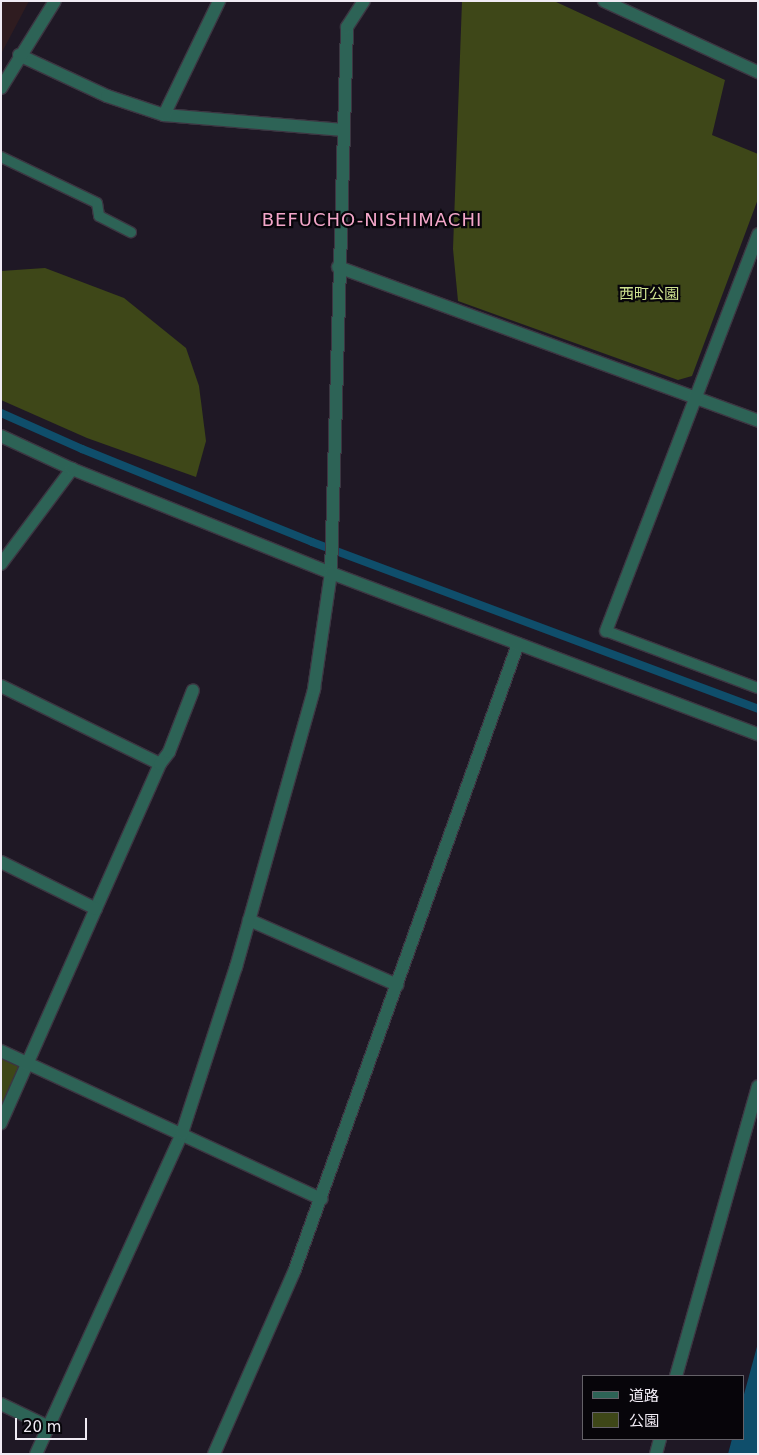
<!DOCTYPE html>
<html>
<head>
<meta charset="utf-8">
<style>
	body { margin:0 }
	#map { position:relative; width:759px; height:1455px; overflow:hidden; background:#1f1825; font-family:"DejaVu Sans","Noto Sans JP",sans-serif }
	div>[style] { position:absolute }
	.education>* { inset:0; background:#2f1c20 }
	.green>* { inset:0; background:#3e4718 }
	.water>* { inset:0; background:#0f4e6b }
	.stream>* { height:8px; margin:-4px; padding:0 4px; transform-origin:4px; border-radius:4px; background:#0f4e6b }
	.roads { filter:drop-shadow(1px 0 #3c3642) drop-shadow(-1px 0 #3c3642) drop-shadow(0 1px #3c3642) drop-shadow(0 -1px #3c3642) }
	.service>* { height:10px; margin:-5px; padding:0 5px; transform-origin:5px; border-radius:5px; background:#2d6356 }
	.minor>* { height:12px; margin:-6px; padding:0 6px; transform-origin:6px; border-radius:6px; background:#2d6356 }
	.tertiary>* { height:12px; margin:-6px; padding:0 6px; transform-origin:6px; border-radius:6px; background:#2d6356 }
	span { translate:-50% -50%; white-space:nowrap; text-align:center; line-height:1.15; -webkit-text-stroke:4.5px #07050a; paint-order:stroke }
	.park-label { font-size:15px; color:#cfe391 }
	.quarter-label { font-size:18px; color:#f3a6c9; letter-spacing:1px }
	.frame { position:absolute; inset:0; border:2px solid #f0ebf4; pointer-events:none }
	.legend { position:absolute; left:582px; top:1375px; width:162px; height:65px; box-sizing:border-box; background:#07050a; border:1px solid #646168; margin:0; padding:6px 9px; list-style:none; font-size:15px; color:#f0ebf4 }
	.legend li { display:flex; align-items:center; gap:10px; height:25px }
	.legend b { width:25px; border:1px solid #646168 }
	.scale { position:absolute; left:15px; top:1418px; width:72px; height:22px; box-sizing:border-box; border:2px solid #f0ebf4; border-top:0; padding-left:6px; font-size:15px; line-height:18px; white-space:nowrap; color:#f0ebf4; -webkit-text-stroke:4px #07050a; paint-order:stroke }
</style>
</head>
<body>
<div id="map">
	<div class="education">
		<div style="clip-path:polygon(1px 1px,29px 1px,1px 54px)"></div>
	</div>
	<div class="green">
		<div style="clip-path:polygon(462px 1px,554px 1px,725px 80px,712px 135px,758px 154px,758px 199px,692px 376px,678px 380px,458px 301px,453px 249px)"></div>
		<div style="clip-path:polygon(45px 268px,124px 298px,186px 348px,199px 386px,206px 441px,196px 477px,87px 438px,1px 400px,1px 271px)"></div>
		<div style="clip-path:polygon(1px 1057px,20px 1066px,1px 1108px)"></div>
	</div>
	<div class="water">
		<div style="clip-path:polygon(758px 1343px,758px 1454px,728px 1454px,732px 1439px,743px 1439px,743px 1398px)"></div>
	</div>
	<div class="stream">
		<div style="left:1px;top:413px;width:89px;rotate:24deg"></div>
		<div style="left:82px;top:449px;width:248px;rotate:22deg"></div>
		<div style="left:312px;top:542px;width:476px;rotate:20.5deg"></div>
	</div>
	<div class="roads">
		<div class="service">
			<div style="left:1px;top:157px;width:106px;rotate:25.6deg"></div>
			<div style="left:97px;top:203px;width:13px;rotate:81deg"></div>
			<div style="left:99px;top:216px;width:36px;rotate:27deg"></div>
			<div style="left:606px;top:631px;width:162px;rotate:20.6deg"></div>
		</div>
		<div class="minor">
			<div style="left:19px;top:55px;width:97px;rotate:25deg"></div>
			<div style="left:107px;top:96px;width:60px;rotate:18.4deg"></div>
			<div style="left:164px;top:115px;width:180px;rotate:4.8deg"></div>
			<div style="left:1px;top:88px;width:102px;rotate:-58.2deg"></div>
			<div style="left:164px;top:115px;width:127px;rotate:-64.2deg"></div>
			<div style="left:338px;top:267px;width:447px;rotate:20.1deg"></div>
			<div style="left:1px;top:564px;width:119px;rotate:-53.2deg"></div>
			<div style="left:606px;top:631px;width:425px;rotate:-69deg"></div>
			<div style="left:1px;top:686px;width:177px;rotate:26.1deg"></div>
			<div style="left:160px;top:764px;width:393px;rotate:113.9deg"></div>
			<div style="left:160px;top:764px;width:15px;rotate:-53deg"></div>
			<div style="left:169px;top:752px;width:66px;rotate:-68.8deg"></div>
			<div style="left:1px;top:862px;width:106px;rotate:26.3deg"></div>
			<div style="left:249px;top:920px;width:162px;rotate:23.7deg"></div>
			<div style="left:1px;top:1051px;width:353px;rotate:24.8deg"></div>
			<div style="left:1px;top:1404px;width:53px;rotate:25.6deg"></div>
			<div style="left:36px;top:1454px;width:353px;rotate:-65.5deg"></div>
			<div style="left:182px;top:1133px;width:175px;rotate:-72deg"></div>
			<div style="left:236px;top:967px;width:289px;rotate:-74.3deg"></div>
			<div style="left:314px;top:689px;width:117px;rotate:-81.7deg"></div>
			<div style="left:331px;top:573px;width:546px;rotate:-88.32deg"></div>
			<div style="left:347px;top:27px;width:31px;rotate:-57deg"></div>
			<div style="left:214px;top:1454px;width:199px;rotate:-66.3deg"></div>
			<div style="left:294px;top:1272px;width:667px;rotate:-70.37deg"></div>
		</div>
		<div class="tertiary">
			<div style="left:604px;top:1px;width:170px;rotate:24.8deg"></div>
			<div style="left:1px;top:436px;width:78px;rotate:24.9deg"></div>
			<div style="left:72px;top:469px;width:279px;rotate:21.9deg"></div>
			<div style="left:331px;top:573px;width:456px;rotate:20.7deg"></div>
			<div style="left:676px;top:1376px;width:301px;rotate:-74.2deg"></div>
			<div style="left:656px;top:1454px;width:16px;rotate:-75deg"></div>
		</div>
	</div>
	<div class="park-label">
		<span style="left:649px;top:295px">西町公園</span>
	</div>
	<div class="quarter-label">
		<span style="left:372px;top:220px">BEFUCHO-NISHIMACHI</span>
	</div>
	<div class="frame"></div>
	<ul class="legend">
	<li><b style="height:6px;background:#2d6356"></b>道路</li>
	<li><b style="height:14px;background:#3e4718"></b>公園</li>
	</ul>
	<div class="scale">20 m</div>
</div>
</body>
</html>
